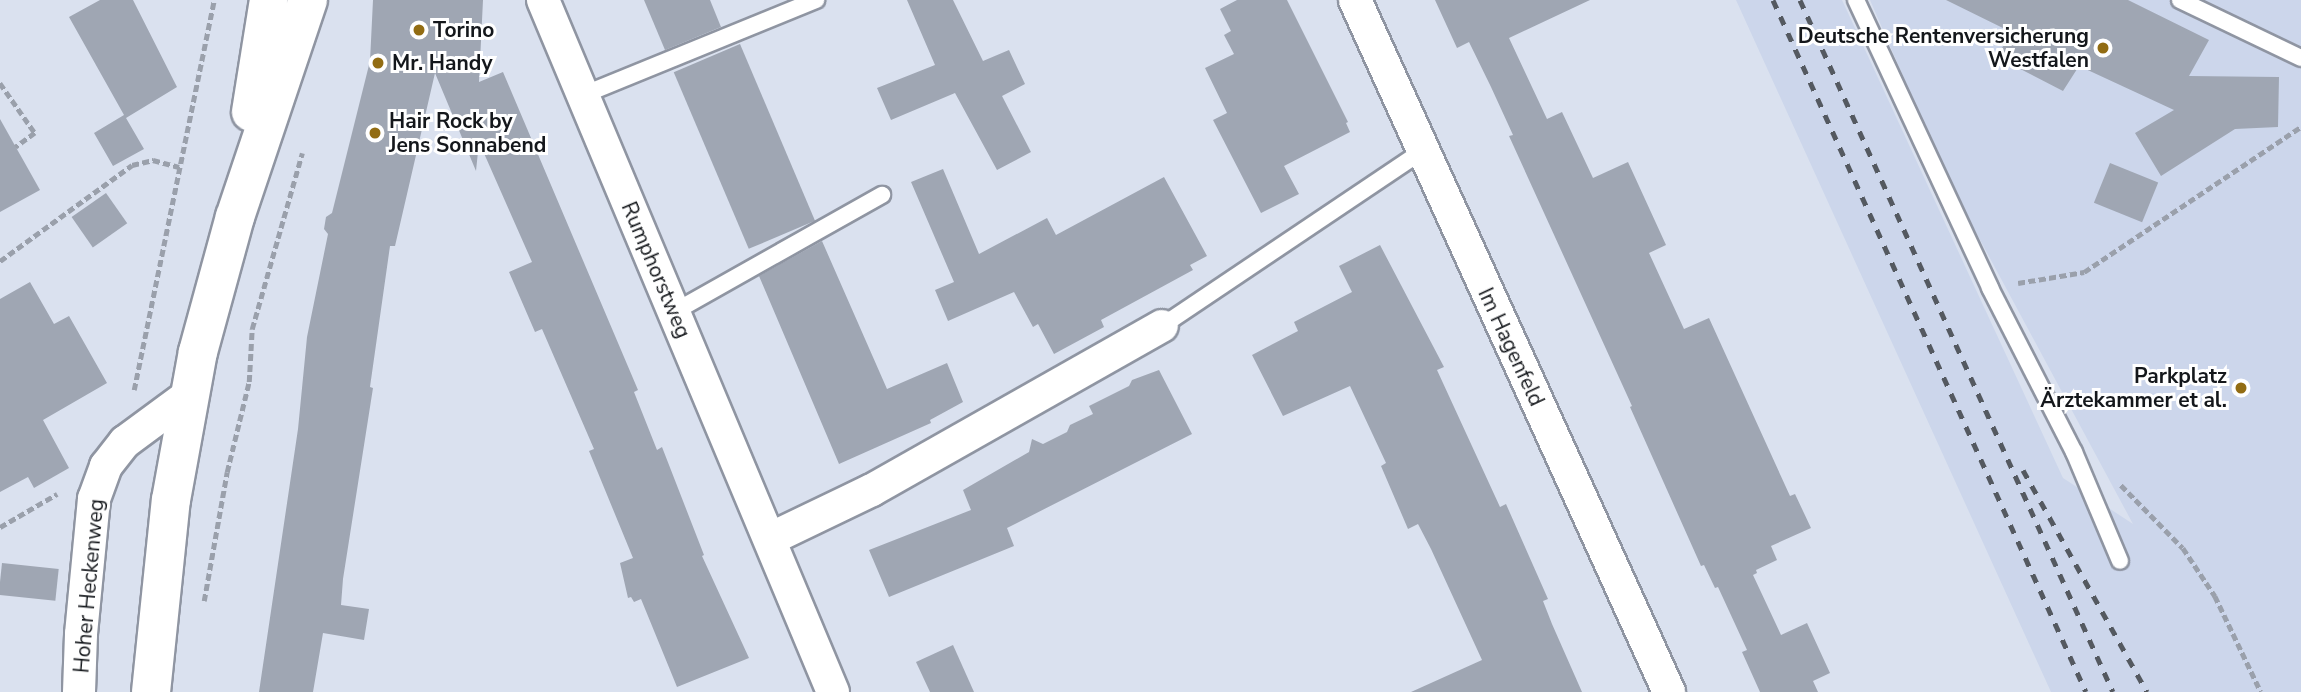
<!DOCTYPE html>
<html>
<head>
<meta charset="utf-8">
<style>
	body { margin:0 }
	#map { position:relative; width:2301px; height:692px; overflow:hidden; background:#dae1ef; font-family:"Nunito Sans",sans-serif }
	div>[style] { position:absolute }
	.built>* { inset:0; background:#ccd6eb }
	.building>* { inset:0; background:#9fa6b3; transform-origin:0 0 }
	.path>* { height:4.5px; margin-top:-2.25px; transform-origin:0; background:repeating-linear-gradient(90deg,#9aa0ab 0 7px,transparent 0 10.5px) }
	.roads { filter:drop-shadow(2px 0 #8f95a2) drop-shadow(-2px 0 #8f95a2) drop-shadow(0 2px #8f95a2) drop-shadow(0 -2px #8f95a2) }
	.service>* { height:16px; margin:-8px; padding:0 8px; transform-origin:8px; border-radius:8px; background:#fff }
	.minor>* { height:32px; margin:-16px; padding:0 16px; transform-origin:16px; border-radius:16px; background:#fff }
	.tertiary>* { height:38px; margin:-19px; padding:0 19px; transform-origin:19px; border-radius:19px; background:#fff }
	.rail>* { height:5px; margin-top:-2.5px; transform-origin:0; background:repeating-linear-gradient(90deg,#545960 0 9px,transparent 0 18px) }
	.dots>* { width:19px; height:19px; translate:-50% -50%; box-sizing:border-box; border:4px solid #fff; border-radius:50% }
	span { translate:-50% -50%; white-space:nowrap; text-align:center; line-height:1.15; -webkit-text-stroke:6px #fff; paint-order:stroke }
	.poi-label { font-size:21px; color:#14171b; font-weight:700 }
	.left { translate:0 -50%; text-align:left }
	.right { translate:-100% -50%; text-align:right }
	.street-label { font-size:21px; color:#14171b }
</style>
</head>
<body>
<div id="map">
	<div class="built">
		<div style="clip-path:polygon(1736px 0,1842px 0,2063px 478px,2133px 524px,1950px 184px,1870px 0,2301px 0,2301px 692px,2051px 692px)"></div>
	</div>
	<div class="building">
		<div style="clip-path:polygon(100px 0,133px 0,177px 87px,126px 118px,144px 149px,113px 166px,94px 133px,124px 115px,69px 17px)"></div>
		<div style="clip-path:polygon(373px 0,483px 0,479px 82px,503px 72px,638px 390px,634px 392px,657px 450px,662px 447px,704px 555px,702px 556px,749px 658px,677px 687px,641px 599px,634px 602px,631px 597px,628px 598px,620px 563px,633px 558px,589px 451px,594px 449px,542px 329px,535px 332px,509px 272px,532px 262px,479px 142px,476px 171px,435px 73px,395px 246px,390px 246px,370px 387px,373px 388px,343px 579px,341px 605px,369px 609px,364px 640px,323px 633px,313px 692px,259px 692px,298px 429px,307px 337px,328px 234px,324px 229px,326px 217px,332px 213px,370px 61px)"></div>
		<div style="clip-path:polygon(644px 0,710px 0,721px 27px,665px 50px)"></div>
		<div style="clip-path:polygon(907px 0,953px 0,983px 61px,1009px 50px,1025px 84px,1002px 96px,1031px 152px,997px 170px,955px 93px,891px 120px,877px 88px,935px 65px)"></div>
		<div style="clip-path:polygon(1237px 0,1287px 0,1348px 122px,1346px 123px,1350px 132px,1284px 166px,1299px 194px,1261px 213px,1213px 120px,1227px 113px,1205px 68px,1234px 54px,1224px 35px,1231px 31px,1220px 9px)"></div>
		<div style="clip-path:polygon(1435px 0,1590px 0,1509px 38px,1547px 119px,1562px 112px,1593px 178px,1628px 162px,1666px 245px,1649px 253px,1684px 329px,1709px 318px,1790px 496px,1795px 494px,1811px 528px,1771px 546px,1777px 560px,1756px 570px,1757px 573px,1753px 575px,1781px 635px,1807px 623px,1830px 673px,1813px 681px,1818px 692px,1760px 692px,1742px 652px,1747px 650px,1718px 587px,1715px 588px,1704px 565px,1701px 566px,1630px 407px,1632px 406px,1509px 136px,1513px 135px,1491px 87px,1469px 42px,1457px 48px)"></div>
		<div style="clip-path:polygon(1946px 0,2128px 0,2209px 40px,2189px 76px,2279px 77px,2278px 127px,2235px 129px,2161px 176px,2135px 133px,2174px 110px,2079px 66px,2063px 91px,1997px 57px,2011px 32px)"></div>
		<div style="left:740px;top:44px;width:192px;height:72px;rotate:67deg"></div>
		<div style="clip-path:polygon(0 119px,40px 190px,0 212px)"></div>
		<div style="left:2110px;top:163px;width:52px;height:43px;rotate:22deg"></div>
		<div style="clip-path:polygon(943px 169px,979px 254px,1047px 218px,1056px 235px,1164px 177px,1207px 256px,1190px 265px,1193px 270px,1101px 320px,1104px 327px,1054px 354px,1038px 324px,1033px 327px,1014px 292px,948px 321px,935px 290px,954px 282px,911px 182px)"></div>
		<div style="left:106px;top:193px;width:37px;height:42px;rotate:55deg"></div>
		<div style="clip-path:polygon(822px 241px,887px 389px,947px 363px,963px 402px,930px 420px,931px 423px,839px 464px,759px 276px)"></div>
		<div style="clip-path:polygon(1380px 245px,1444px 367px,1437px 370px,1500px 507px,1506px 504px,1548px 599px,1543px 601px,1552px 624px,1582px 692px,1411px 692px,1482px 660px,1431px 549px,1418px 524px,1408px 529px,1381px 466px,1386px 463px,1350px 386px,1283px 416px,1252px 355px,1298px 331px,1294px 322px,1352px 292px,1339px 266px)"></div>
		<div style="clip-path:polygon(30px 282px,54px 324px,69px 316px,107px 383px,43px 420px,69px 468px,34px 488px,28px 477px,0 492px,0 299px)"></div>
		<div style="clip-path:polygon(1159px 370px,1192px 434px,1007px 528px,1014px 546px,889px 597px,869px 550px,971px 510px,963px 490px,1029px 452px,1032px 439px,1043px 444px,1067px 432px,1070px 425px,1093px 414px,1089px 406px,1129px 386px,1132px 380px)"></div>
		<div style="left:2px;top:563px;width:57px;height:32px;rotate:6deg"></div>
		<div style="clip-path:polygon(953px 645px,974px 692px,930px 692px,916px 662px)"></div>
	</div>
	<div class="path">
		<div style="left:0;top:83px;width:61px;rotate:55deg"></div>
		<div style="left:35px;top:133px;width:24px;rotate:144deg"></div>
		<div style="left:0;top:261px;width:163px;rotate:-36deg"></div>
		<div style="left:132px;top:165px;width:22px;rotate:-13deg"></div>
		<div style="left:153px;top:160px;width:27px;rotate:15deg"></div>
		<div style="left:2018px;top:283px;width:67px;rotate:-9.5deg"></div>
		<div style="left:2084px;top:272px;width:261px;rotate:-33.8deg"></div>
		<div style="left:134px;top:390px;width:398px;rotate:-78.4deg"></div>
		<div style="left:2121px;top:485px;width:88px;rotate:45.5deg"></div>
		<div style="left:2183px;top:548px;width:58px;rotate:56.3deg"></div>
		<div style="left:2215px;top:596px;width:106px;rotate:64.4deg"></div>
		<div style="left:0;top:527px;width:66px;rotate:-30.1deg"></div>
		<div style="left:204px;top:601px;width:131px;rotate:-79.9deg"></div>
		<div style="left:227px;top:472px;width:93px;rotate:-76.3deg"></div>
		<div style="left:249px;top:382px;width:53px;rotate:-86.8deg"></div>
		<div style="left:252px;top:329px;width:183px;rotate:-74.1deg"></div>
	</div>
	<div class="roads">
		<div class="service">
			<div style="left:1856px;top:0;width:318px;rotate:65deg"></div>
			<div style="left:1990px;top:288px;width:184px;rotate:62.9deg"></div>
			<div style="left:2074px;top:452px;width:118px;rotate:67.1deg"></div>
			<div style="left:2180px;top:0;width:134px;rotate:25.6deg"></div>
			<div style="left:583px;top:95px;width:252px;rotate:-22.2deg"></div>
			<div style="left:674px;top:312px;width:239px;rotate:-29.4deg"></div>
			<div style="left:1162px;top:326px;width:313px;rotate:-33.9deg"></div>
		</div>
		<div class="minor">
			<div style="left:543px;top:0;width:750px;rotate:67.26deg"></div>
			<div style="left:1355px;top:0;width:760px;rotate:65.59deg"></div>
			<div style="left:770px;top:539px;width:113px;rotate:-25.7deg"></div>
			<div style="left:872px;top:490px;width:333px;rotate:-29.5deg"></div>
			<div style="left:79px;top:692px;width:58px;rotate:-88deg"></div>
			<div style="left:81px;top:634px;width:136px;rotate:-84.5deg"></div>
			<div style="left:94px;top:499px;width:35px;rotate:-70deg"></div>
			<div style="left:106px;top:466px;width:31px;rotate:-52deg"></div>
			<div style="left:125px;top:442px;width:81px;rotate:-36.4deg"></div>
		</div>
		<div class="tertiary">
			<div style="left:251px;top:112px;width:113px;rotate:-80.9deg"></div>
			<div style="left:151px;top:692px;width:193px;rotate:-84.1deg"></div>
			<div style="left:171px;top:500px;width:150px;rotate:-79.7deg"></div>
			<div style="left:198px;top:352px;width:140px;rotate:-74.7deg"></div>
			<div style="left:235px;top:217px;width:229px;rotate:-71.4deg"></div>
		</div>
	</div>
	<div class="rail">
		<div style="left:1773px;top:0;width:759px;rotate:65.66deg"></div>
		<div style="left:1800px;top:0;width:759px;rotate:65.66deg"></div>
		<div style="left:2023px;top:470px;width:254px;rotate:60.8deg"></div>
	</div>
	<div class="dots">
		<div style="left:419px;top:30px;background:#926c13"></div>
		<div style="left:2103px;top:48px;background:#926c13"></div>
		<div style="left:378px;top:63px;background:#926c13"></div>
		<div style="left:375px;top:133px;background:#926c13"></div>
		<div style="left:2241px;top:388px;background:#926c13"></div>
	</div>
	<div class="poi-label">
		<span class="left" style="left:433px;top:30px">Torino</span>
		<span class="right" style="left:2089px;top:48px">Deutsche Rentenversicherung<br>Westfalen</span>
		<span class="left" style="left:392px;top:63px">Mr. Handy</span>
		<span class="left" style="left:389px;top:133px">Hair Rock by<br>Jens Sonnabend</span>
		<span class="right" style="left:2227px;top:388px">Parkplatz<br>Ärztekammer et al.</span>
	</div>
	<div class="street-label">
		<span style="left:656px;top:270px;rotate:67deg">Rumphorstweg</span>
		<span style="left:1511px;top:347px;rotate:65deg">Im Hagenfeld</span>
		<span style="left:89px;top:586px;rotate:-85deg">Hoher Heckenweg</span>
	</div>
</div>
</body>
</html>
